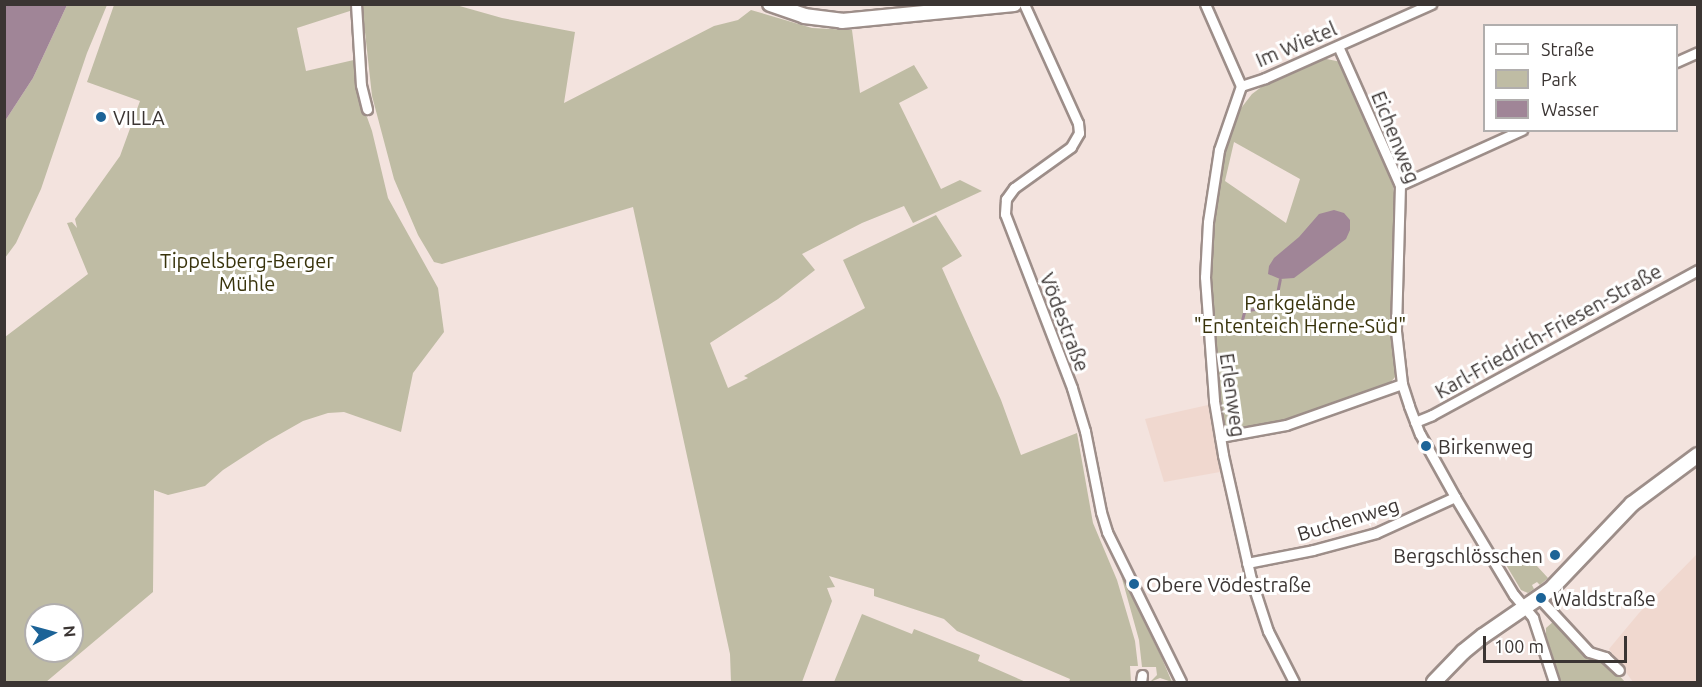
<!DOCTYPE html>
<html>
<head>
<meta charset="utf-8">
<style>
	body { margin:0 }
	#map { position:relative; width:1702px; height:687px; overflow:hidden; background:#f3e3de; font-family:Ubuntu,sans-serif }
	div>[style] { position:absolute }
	.built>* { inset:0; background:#f0d8cf }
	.green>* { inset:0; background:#bfbca4 }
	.water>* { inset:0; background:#a08597 }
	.stream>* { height:3px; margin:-1.5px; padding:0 1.5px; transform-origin:1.5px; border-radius:1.5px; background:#a08597 }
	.roads { filter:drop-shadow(2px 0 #9d8e89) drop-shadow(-2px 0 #9d8e89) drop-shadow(0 2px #9d8e89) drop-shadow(0 -2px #9d8e89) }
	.street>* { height:9px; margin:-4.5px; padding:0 4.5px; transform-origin:4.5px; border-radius:4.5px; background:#fff }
	.secondary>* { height:14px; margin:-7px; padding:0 7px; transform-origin:7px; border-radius:7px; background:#fff }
	.dots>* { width:16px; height:16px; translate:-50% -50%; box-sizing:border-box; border:3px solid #fff; border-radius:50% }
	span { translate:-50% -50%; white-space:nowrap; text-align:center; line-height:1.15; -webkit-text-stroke:6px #fff; paint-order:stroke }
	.street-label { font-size:20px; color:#3b3533 }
	.poi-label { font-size:20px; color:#3b3533 }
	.left { translate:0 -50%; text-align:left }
	.right { translate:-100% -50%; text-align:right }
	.park-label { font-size:20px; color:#38330b }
	.frame { position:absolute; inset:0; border:6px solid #3b3533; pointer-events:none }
	.legend { position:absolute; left:1483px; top:24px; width:195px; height:108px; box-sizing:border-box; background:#fff; border:2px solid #b1aead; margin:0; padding:8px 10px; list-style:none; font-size:18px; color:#3b3533 }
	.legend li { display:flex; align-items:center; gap:12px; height:30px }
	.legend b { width:30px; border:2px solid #b1aead }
	.north { position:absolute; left:24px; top:603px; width:60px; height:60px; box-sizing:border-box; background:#fff; border:2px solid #b1aead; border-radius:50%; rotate:84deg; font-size:16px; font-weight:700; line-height:24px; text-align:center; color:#3b3533 }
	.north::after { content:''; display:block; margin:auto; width:21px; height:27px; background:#1c6397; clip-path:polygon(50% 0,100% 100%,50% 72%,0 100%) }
	.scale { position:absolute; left:1483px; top:636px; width:144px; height:27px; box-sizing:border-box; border:3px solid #3b3533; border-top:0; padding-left:8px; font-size:18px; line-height:21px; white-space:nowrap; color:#3b3533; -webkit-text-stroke:4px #fff; paint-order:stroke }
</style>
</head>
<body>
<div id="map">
	<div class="built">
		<div style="clip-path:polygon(1208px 405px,1220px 472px,1164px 482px,1145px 419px)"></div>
		<div style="clip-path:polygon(1697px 554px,1697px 682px,1633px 682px,1609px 649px,1639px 613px)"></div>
	</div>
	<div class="green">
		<div style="clip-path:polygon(67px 5px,107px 5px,87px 53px,41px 189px,16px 243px,5px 258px,5px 121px,33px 78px)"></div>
		<div style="clip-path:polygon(evenodd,114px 5px,352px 5px,353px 10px,297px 28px,306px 71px,358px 59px,358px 92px,372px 131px,388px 198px,438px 288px,444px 332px,413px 373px,401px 432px,344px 412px,328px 413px,303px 421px,266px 442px,223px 470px,205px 486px,168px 495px,154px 490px,153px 592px,46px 682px,5px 682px,5px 337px,88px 274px,67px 223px,72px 222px,77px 228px,75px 219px,120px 156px,140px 101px,87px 82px,114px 5px,36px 615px,72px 615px,72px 651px,36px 651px,36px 615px)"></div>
		<div style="clip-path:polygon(362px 5px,456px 5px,502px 18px,575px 32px,564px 103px,714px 26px,738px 20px,751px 10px,812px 28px,852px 30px,860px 93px,914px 65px,928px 88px,899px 103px,941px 189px,960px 180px,982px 191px,913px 223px,904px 206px,862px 223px,802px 254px,815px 270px,778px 299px,710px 343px,728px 388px,748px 378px,744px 376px,865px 308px,843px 260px,936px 215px,962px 256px,942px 268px,1001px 400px,1021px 455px,1077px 433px,1093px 523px,1117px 580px,1135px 641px,1138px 666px,1130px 666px,1131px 682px,1069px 682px,1070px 679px,957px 631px,944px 619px,874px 596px,874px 589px,829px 576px,835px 587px,827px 588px,832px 601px,802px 682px,731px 682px,730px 654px,633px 207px,442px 264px,434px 262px,418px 235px,394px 179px,372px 96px)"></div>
		<div style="clip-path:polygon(evenodd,1322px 58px,1341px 62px,1393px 186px,1397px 212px,1392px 329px,1396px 376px,1389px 384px,1357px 397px,1280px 422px,1235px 431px,1225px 426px,1221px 419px,1209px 299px,1211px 227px,1222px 158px,1235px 116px,1252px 94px,1268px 82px,1322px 58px,1234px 142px,1300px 179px,1286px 223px,1225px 181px,1234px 142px)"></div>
		<div style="clip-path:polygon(1525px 553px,1548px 578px,1540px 585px,1537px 582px,1532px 585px,1534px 589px,1528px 593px,1521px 590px,1505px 563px)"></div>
		<div style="clip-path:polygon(1121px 575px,1160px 654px,1172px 682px,1160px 678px,1150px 682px,1157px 675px,1156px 667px,1142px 667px,1139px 640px)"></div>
		<div style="clip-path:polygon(862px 614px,912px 634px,914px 629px,980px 655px,978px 661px,1026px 682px,834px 682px)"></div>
		<div style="clip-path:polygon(1554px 621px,1583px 653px,1610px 665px,1625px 682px,1561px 682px,1546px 635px,1546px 628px)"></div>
	</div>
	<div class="water">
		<div style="clip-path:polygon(5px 4px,67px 5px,33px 78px,5px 121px)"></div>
		<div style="clip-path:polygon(1334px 210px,1344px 213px,1350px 220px,1350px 230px,1346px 239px,1294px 278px,1280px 279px,1268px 274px,1269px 266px,1274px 258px,1299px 237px,1319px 214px)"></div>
	</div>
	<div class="stream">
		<div style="left:1231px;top:325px;width:10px;rotate:-6deg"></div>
		<div style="left:1241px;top:324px;width:12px;rotate:-76deg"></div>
		<div style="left:1244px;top:312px;width:4px;rotate:-34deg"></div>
		<div style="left:1247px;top:310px;width:24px;rotate:-7deg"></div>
		<div style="left:1271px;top:307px;width:5px;rotate:-37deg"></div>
		<div style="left:1275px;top:304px;width:25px;rotate:-79deg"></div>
	</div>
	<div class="roads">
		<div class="street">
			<div style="left:356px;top:4px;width:81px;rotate:86.5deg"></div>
			<div style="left:361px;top:85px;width:25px;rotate:76deg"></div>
			<div style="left:1024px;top:4px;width:131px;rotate:65.6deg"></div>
			<div style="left:1078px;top:123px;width:10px;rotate:84deg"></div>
			<div style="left:1079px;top:133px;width:16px;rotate:120deg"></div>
			<div style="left:1071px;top:147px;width:70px;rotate:144.3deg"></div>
			<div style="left:1014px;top:188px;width:14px;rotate:126deg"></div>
			<div style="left:1006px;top:199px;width:15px;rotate:94deg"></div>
			<div style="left:1005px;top:214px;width:186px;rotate:68.9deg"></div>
			<div style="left:1072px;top:388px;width:45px;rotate:73.2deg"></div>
			<div style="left:1085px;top:431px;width:83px;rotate:78.8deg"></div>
			<div style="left:1101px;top:512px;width:21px;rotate:73deg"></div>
			<div style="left:1107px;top:532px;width:167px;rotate:63.7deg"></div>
			<div style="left:1205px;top:4px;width:90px;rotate:66.3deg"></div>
			<div style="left:1241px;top:86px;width:68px;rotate:109deg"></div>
			<div style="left:1219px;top:150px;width:73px;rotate:98.7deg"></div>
			<div style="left:1208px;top:222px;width:55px;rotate:93.1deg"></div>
			<div style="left:1205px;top:277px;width:124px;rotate:85.8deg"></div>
			<div style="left:1214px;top:401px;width:55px;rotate:80.5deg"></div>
			<div style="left:1223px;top:455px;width:127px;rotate:77.3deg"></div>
			<div style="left:1251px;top:579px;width:55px;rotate:71.9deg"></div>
			<div style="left:1268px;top:631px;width:57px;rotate:63deg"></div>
			<div style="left:1338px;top:46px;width:152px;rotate:66deg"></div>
			<div style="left:1400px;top:185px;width:146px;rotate:91.6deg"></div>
			<div style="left:1396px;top:331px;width:53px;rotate:83.5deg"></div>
			<div style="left:1402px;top:384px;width:23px;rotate:72deg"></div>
			<div style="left:1409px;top:406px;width:30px;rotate:69deg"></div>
			<div style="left:1420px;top:434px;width:72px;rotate:60.9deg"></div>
			<div style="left:1455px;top:497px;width:114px;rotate:59deg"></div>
			<div style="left:1514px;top:595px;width:30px;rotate:50deg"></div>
			<div style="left:1533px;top:618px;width:67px;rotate:71.8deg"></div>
			<div style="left:1676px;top:62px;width:24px;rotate:-24deg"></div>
			<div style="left:1241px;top:86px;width:25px;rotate:-18deg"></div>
			<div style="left:1265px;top:78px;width:182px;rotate:-24deg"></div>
			<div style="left:1400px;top:185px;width:134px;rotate:-24.3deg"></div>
			<div style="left:1415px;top:422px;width:18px;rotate:-22deg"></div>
			<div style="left:1432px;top:415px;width:303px;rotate:-28.6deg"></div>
			<div style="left:1220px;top:437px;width:67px;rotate:-10.3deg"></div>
			<div style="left:1286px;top:425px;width:123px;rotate:-19.5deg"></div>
			<div style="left:1247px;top:563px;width:67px;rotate:-11.1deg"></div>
			<div style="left:1313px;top:550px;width:65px;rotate:-15.1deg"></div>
			<div style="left:1376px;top:533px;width:87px;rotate:-24.5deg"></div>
			<div style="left:1540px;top:599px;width:72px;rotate:47.2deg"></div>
			<div style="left:1589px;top:652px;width:17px;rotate:17deg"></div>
			<div style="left:1605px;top:657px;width:19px;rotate:43deg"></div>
			<div style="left:1141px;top:682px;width:7px;rotate:-82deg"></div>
		</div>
		<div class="secondary">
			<div style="left:770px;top:4px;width:36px;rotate:19deg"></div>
			<div style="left:804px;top:16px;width:38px;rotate:7deg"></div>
			<div style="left:842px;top:21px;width:173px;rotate:-5.6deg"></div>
			<div style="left:1434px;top:682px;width:42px;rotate:-46deg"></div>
			<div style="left:1463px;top:652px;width:26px;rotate:-39deg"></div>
			<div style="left:1483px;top:636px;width:81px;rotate:-34.5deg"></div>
			<div style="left:1550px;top:590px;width:119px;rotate:-46.4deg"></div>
			<div style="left:1632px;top:504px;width:82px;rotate:-36.6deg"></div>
		</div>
	</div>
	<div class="dots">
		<div style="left:101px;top:117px;background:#1c6397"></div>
		<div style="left:1426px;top:446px;background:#1c6397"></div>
		<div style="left:1555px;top:555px;background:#1c6397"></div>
		<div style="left:1134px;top:584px;background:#1c6397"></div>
		<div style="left:1541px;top:598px;background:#1c6397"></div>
	</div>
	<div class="street-label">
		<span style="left:1296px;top:44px;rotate:-23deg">Im Wietel</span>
		<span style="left:1396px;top:137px;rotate:68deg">Eichenweg</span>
		<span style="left:1065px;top:322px;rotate:69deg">Vödestraße</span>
		<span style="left:1548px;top:331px;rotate:-29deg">Karl-Friedrich-Friesen-Straße</span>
		<span style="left:1233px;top:395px;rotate:82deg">Erlenweg</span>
		<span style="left:1348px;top:519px;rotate:-17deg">Buchenweg</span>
	</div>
	<div class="poi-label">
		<span class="left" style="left:113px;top:117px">VILLA</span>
		<span class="left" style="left:1438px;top:446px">Birkenweg</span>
		<span class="right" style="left:1543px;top:555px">Bergschlösschen</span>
		<span class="left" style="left:1146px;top:584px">Obere Vödestraße</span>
		<span class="left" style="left:1553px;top:598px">Waldstraße</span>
	</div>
	<div class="park-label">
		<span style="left:247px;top:272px">Tippelsberg-Berger<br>Mühle</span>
		<span style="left:1300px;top:314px">Parkgelände<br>"Ententeich Herne-Süd"</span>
	</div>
	<div class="frame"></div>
	<ul class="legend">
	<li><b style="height:8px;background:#fff"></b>Straße</li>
	<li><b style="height:16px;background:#bfbca4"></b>Park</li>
	<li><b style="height:16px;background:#a08597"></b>Wasser</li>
	</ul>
	<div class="north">N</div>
	<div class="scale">100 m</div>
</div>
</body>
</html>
